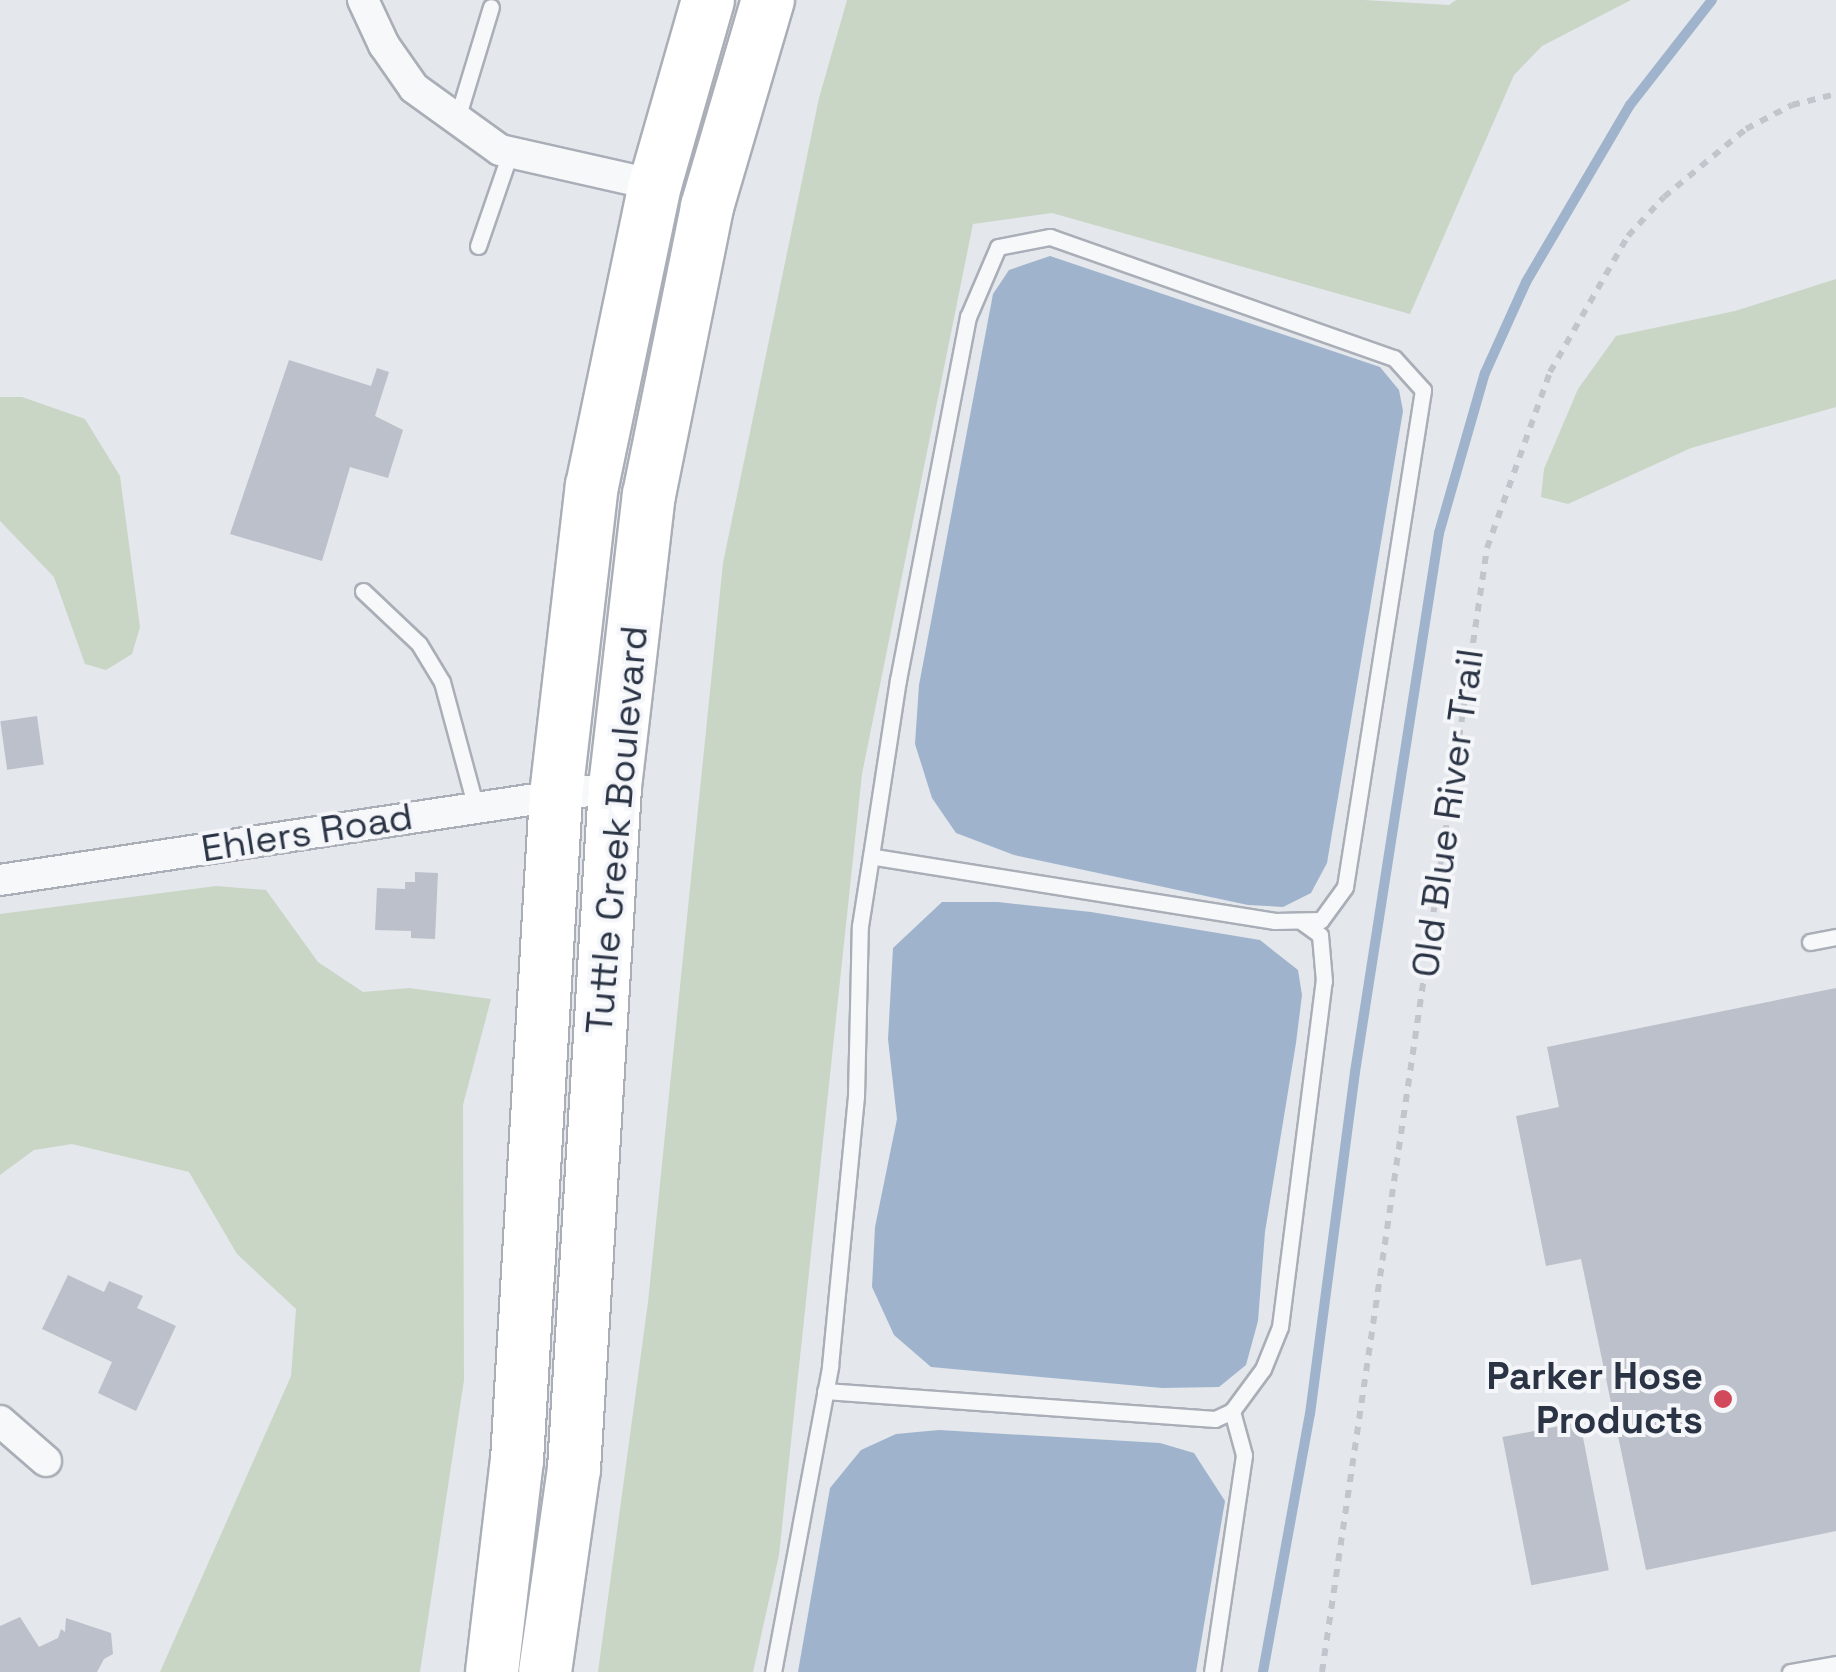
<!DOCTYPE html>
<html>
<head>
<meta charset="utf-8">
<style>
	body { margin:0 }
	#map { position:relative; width:1836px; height:1672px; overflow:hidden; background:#e4e7ec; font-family:"Space Grotesk",sans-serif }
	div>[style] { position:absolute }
	.green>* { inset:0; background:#c9d6c5 }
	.water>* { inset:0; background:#9fb4cc }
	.stream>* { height:10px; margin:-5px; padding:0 5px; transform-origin:5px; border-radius:5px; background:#9fb4cc }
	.building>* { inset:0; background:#bbc0ca; transform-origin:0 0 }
	.path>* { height:6px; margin-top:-3px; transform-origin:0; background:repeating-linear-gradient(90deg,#c2c5cb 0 8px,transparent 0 16px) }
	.roads { filter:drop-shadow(2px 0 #a9aeb7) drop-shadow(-2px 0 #a9aeb7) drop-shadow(0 2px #a9aeb7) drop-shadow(0 -2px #a9aeb7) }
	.lane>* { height:15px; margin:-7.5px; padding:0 7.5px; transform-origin:7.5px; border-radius:7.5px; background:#f7f8fa }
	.street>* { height:30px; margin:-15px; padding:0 15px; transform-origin:15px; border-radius:15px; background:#f7f8fa }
	.highway>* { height:52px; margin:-26px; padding:0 26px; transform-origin:26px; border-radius:26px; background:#fff }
	.dots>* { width:28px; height:28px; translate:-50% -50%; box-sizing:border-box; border:5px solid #f4f6f9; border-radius:50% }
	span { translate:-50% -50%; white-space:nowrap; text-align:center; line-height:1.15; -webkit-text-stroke:8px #f4f6f9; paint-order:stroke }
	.street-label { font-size:38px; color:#2b3445 }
	.poi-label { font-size:38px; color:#2b3445; font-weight:700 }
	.right { translate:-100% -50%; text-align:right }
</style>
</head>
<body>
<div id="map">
	<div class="green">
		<div style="clip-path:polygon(847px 0,1364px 0,1449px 5px,1456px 0,1631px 0,1542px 46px,1514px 75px,1410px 314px,1052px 213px,973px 224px,862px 774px,779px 1555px,753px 1672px,598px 1672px,648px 1302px,723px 563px,819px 98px)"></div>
		<div style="clip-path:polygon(1836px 279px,1836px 407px,1691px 448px,1568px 504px,1541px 497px,1544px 469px,1578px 389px,1616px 336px,1735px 311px)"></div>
		<div style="clip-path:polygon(0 397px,22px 397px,85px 419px,120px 476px,140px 627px,132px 654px,106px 670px,85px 664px,54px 577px,0 521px)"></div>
		<div style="clip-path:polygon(216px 886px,266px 890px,318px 962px,363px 992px,409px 988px,491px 999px,463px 1105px,464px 1380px,420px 1672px,160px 1672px,291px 1376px,296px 1309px,237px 1254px,189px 1172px,72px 1144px,34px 1150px,0 1175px,0 914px)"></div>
	</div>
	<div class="water">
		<div style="clip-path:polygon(1050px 256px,1380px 367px,1399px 390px,1403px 411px,1327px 863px,1311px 893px,1283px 907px,1248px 905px,1014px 855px,956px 833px,932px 798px,915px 744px,919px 685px,993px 294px,1009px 270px)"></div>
		<div style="clip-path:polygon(942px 902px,998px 902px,1091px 912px,1260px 940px,1298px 970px,1302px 995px,1296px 1043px,1265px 1232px,1258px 1321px,1246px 1365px,1219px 1387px,1162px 1388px,931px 1367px,894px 1335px,872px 1287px,875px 1227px,897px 1119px,888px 1039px,893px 948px)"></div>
		<div style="clip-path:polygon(939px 1430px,1160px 1443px,1194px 1453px,1225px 1501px,1196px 1672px,798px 1672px,830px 1488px,861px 1450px,896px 1434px)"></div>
	</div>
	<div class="stream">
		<div style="left:1263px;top:1672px;width:262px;rotate:-79.7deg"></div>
		<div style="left:1310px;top:1414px;width:345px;rotate:-82.5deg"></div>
		<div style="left:1355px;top:1072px;width:546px;rotate:-81.14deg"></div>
		<div style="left:1439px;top:533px;width:166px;rotate:-74deg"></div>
		<div style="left:1485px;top:373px;width:100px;rotate:-65.7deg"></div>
		<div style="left:1526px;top:282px;width:205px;rotate:-59.6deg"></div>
		<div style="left:1630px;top:105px;width:133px;rotate:-52deg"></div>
	</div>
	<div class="building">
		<div style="clip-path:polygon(289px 360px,371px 386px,377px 368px,389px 372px,375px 416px,403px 430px,388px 478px,350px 467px,322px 561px,230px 534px)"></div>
		<div style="left:37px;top:716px;width:49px;height:37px;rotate:82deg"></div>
		<div style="clip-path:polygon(415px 872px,438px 873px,435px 939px,411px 938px,411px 931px,375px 930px,377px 888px,405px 889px,405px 882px,415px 882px)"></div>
		<div style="clip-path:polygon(1836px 988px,1836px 1531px,1646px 1570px,1581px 1259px,1546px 1266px,1516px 1116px,1559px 1107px,1547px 1047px)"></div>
		<div style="clip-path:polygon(68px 1275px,104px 1292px,109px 1281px,143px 1296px,137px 1308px,176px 1326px,136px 1411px,98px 1393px,112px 1362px,42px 1329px)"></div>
		<div style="left:1580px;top:1422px;width:151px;height:79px;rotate:79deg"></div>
		<div style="clip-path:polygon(20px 1617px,39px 1647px,58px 1638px,61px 1629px,65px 1632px,66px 1618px,111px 1633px,113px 1654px,104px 1659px,97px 1672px,0 1672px,0 1626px)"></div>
	</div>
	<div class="path">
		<div style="left:1322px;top:1672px;width:1136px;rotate:-81.65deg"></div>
		<div style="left:1487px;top:548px;width:187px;rotate:-70.3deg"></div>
		<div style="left:1550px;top:372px;width:157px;rotate:-60.2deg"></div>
		<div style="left:1628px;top:236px;width:53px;rotate:-47.3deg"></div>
		<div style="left:1664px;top:197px;width:107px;rotate:-39.7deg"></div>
		<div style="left:1746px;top:129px;width:52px;rotate:-27.6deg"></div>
		<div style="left:1792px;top:105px;width:45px;rotate:-14deg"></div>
	</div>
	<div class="roads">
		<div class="lane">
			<div style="left:456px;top:122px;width:120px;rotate:-73.1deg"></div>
			<div style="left:478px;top:246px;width:98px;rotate:-71deg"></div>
			<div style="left:363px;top:591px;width:77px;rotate:43.4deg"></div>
			<div style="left:419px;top:644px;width:44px;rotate:58.8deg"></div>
			<div style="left:442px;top:682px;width:131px;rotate:74.9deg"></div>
			<div style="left:1810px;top:942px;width:26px;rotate:-11deg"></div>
			<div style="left:825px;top:1391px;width:391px;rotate:4.1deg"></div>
			<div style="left:1215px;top:1419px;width:19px;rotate:-25deg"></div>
			<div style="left:1232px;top:1411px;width:52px;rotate:-53.6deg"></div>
			<div style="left:1263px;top:1369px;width:45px;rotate:-68deg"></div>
			<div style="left:1280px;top:1327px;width:349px;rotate:-82.8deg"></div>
			<div style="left:1324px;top:981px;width:46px;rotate:-95deg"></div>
			<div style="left:1320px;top:935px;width:24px;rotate:-144deg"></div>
			<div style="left:773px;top:1672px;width:311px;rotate:-79.4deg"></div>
			<div style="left:830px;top:1366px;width:271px;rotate:-84.5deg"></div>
			<div style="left:856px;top:1096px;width:170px;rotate:-88.7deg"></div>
			<div style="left:860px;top:926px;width:71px;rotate:-81.1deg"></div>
			<div style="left:871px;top:856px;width:178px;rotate:-81.3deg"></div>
			<div style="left:898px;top:680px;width:370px;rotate:-79.1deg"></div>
			<div style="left:968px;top:317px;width:76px;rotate:-66.8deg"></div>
			<div style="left:998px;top:247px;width:53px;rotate:-10.9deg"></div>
			<div style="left:1050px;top:237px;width:365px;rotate:19.4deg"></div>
			<div style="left:1394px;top:358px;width:43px;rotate:47.8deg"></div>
			<div style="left:1423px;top:390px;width:503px;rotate:98.92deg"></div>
			<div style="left:1345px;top:887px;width:41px;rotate:126deg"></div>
			<div style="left:1321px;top:920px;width:46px;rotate:178.8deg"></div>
			<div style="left:1275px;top:921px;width:409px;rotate:-170.9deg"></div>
			<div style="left:1212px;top:1672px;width:219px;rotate:-81.6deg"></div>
			<div style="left:1244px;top:1455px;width:46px;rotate:-105.3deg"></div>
			<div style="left:1790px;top:1672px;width:47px;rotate:-9.9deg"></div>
		</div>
		<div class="street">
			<div style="left:363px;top:0;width:50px;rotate:65deg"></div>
			<div style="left:384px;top:45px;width:52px;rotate:55.1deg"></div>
			<div style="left:414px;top:88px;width:106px;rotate:35.8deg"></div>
			<div style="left:500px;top:150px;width:159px;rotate:12.7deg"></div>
			<div style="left:0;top:880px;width:622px;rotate:-8.6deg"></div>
			<div style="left:0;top:1421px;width:61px;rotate:41deg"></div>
		</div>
		<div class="highway">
			<div style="left:492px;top:1672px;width:213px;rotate:-83.3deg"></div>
			<div style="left:517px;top:1460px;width:666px;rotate:-86.64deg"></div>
			<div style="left:556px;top:795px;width:311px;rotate:-83.4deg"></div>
			<div style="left:592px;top:486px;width:308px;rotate:-78.2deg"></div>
			<div style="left:655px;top:185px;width:192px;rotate:-74deg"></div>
			<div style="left:545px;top:1672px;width:205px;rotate:-81.9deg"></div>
			<div style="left:574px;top:1469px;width:683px;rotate:-86.56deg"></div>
			<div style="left:615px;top:787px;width:294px;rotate:-83.4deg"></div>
			<div style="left:649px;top:495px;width:294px;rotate:-78.6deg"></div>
			<div style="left:707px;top:207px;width:216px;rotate:-73.6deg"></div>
		</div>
	</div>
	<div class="dots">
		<div style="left:1723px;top:1399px;background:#d1495b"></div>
	</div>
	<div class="street-label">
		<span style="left:1448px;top:813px;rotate:-82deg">Old Blue River Trail</span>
		<span style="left:617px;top:830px;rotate:-85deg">Tuttle Creek Boulevard</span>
		<span style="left:307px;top:833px;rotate:-9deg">Ehlers Road</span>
	</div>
	<div class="poi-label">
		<span class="right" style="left:1703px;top:1399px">Parker Hose<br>Products</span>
	</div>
</div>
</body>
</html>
